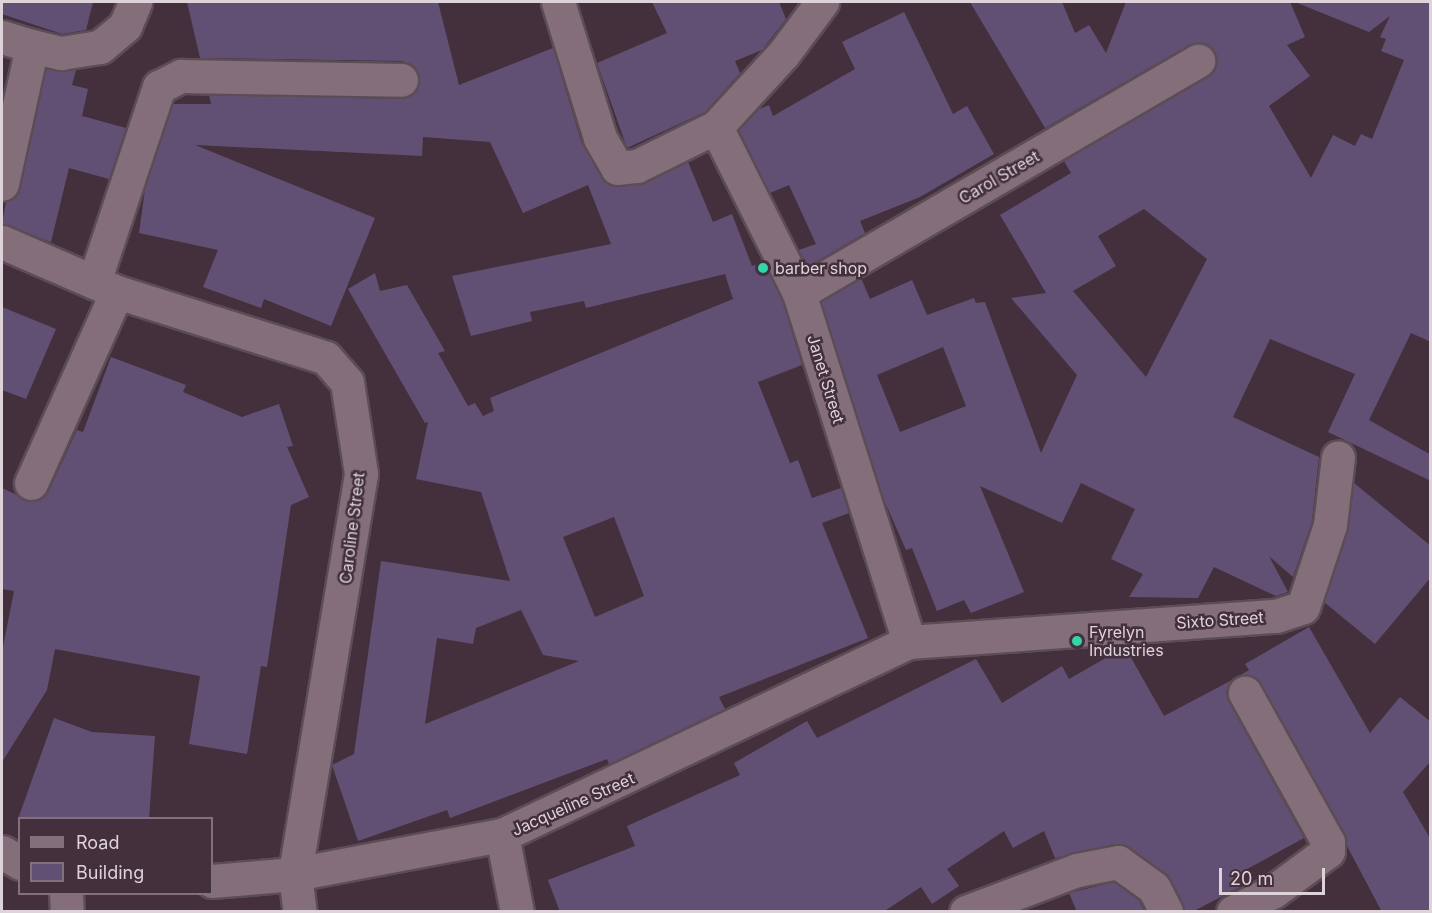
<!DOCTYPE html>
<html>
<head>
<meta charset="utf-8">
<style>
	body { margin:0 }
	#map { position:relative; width:1432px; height:913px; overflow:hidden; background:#43303c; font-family:Inter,sans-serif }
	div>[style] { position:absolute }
	.building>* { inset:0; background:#625074 }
	.roads { filter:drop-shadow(2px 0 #5c4c56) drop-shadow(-2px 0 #5c4c56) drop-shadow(0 2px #5c4c56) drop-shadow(0 -2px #5c4c56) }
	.minor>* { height:33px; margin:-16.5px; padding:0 16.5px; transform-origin:16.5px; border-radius:16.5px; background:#836e7a }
	.dots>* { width:16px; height:16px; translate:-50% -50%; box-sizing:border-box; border:3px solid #43303c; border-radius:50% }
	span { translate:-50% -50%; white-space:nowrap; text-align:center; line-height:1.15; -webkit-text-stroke:5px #43303c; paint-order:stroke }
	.street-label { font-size:16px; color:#dfd3da }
	.poi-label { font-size:16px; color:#dfd3da }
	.left { translate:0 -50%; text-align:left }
	.frame { position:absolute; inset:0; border:3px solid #dfd3da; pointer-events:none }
	.legend { position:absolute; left:18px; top:817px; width:195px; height:78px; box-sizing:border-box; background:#43303c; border:2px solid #81717b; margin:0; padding:8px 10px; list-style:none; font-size:18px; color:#dfd3da }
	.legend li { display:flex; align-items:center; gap:12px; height:30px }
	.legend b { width:30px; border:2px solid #81717b }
	.scale { position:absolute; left:1219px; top:868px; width:106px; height:27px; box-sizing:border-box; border:3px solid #dfd3da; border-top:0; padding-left:8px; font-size:18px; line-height:21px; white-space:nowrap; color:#dfd3da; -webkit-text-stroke:4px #43303c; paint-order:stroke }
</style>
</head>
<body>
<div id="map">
	<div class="building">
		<div style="clip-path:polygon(2px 2px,93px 2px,86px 30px,62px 34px,2px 14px)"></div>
		<div style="clip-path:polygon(evenodd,187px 2px,438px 2px,459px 85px,553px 48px,582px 144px,608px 184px,639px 185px,688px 162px,713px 222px,732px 214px,752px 266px,763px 262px,782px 300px,802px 365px,758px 382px,790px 463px,798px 460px,812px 498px,841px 488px,849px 513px,822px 523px,868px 638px,719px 697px,725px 709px,609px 764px,607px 759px,450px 818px,447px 810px,358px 841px,332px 765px,354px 754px,381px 561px,510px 581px,481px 492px,416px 479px,428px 422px,425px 423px,348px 289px,375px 273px,380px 291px,407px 285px,445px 351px,438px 353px,468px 406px,475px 403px,483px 416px,494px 411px,490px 398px,733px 299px,725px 274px,586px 308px,584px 301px,530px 312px,532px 321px,471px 336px,452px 276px,611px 244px,588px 185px,523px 213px,490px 142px,423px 137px,422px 156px,195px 145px,375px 218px,331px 326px,264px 299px,261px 308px,203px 287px,218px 250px,139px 233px,145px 189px,173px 104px,211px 104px,209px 95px,401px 99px,417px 90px,420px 80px,411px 64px,401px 61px,200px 58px,187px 2px,614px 517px,644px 596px,595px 617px,563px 537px,614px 517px,187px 2px,521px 610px,543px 655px,579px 661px,425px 724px,437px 638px,473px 644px,476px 628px,521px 610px)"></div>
		<div style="clip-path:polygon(652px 2px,779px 2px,786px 19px,762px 50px,735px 61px,740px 73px,705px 112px,627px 148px,597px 63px,667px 33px)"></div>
		<div style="clip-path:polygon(evenodd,970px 2px,1062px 2px,1075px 33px,1089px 25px,1106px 53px,1126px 2px,1290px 2px,1305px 37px,1287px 45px,1310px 76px,1269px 106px,1311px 178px,1333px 135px,1355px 146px,1361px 134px,1372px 139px,1404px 60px,1381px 51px,1386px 39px,1380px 37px,1390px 16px,1369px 32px,1295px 2px,1431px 2px,1431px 342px,1411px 333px,1369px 420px,1431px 455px,1431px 481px,1328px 432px,1355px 374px,1270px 339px,1233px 417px,1319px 457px,1312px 521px,1293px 577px,1269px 556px,1288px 592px,1276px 596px,1214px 567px,1198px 598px,1129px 597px,1143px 574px,1111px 559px,1135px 509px,1081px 483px,1062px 523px,980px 486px,1024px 592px,971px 613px,964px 600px,937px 611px,912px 548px,906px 550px,884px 500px,821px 302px,861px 278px,870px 299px,912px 280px,927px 315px,974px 298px,976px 303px,985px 302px,1041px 453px,1077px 375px,1011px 298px,1046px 293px,1000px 215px,1071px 173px,1064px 161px,1207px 77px,1217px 62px,1208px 45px,1189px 45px,1045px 128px,970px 2px,1144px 209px,1207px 259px,1146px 377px,1073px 291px,1116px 266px,1098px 236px,1144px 209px,970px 2px,943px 347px,966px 406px,900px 432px,877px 375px,943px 347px)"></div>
		<div style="clip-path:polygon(904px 12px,953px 114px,967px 106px,994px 154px,920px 197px,860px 221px,865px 233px,807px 267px,799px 250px,816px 244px,789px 185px,770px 193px,739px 130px,757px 110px,769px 105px,773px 116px,855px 69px,842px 42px)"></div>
		<div style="clip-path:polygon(46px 69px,76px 70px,72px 85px,88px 89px,82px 116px,126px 128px,109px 179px,69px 168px,51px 242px,2px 224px,6px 202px,20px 188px)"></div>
		<div style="clip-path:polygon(2px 307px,56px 329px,26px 399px,2px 390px)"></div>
		<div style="clip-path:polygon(111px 357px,186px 385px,183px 392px,242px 417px,279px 404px,293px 446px,287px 447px,309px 497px,291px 505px,267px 667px,261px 666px,247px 754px,189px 744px,200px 676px,55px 649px,47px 690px,2px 762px,2px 652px,14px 591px,2px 589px,2px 488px,32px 502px,48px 493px,77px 430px,83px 432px)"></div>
		<div style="clip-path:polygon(1354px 483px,1431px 546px,1431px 577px,1375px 644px,1324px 602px,1348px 531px)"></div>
		<div style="clip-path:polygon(1309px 627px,1370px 733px,1400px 697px,1431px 722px,1431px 761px,1403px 792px,1431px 840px,1431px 912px,1382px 912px,1261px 684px,1254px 677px,1239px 676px,1249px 670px,1245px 664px)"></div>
		<div style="clip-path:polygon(1125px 647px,1164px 716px,1234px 679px,1226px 692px,1229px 702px,1304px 838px,1236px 875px,1242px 886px,1192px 912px,1184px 912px,1165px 873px,1129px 847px,1114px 844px,1055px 858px,1044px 831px,1013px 848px,1004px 831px,947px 869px,959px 886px,932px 904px,921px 887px,883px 912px,560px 912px,548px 880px,635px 846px,627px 826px,740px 775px,734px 763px,807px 721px,817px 738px,976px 659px,1002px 703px,1062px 666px,1069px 679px)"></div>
		<div style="clip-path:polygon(54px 718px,92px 732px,155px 736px,149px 819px,18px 819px)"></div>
		<div style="clip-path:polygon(1114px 882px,1139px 901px,1145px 912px,1077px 912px,1069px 893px)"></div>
	</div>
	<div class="roads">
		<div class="minor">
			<div style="left:558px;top:2px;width:142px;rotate:72.8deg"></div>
			<div style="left:600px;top:138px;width:34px;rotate:60deg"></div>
			<div style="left:617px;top:168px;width:20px;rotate:-6deg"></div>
			<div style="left:637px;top:166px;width:88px;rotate:-26.3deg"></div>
			<div style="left:716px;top:127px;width:100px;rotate:-47.4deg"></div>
			<div style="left:784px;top:53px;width:64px;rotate:-53.3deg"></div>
			<div style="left:2px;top:37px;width:31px;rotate:17deg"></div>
			<div style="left:32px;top:46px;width:141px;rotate:102.3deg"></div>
			<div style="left:32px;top:46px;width:30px;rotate:14deg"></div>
			<div style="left:61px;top:53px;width:39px;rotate:-9deg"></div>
			<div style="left:100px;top:47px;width:33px;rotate:-40deg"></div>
			<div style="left:125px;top:26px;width:26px;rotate:-67deg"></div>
			<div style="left:716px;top:127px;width:186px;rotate:63.4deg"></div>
			<div style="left:799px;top:293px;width:366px;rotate:72.5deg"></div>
			<div style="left:2px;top:242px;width:125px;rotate:23.5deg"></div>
			<div style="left:117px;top:292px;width:219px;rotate:17.5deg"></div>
			<div style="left:326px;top:358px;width:32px;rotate:49deg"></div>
			<div style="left:347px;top:382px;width:93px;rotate:81.3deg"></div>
			<div style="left:361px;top:474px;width:405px;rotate:99.4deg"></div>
			<div style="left:295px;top:874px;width:38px;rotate:83deg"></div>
			<div style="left:94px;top:282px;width:206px;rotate:-71.6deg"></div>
			<div style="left:159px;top:87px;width:25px;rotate:-27deg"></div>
			<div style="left:181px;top:76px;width:220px;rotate:1deg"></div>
			<div style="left:799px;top:293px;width:462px;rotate:-30.2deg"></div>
			<div style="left:31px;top:483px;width:209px;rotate:-65.8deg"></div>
			<div style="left:502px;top:835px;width:78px;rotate:79deg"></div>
			<div style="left:2px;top:852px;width:21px;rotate:31deg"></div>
			<div style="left:212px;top:881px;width:83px;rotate:-4.8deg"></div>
			<div style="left:295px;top:874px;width:211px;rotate:-10.7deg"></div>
			<div style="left:502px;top:835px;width:450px;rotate:-25.4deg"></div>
			<div style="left:909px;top:642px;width:368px;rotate:-4.1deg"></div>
			<div style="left:1276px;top:616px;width:28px;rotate:-18deg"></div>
			<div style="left:1303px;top:607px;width:86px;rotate:-71.8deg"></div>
			<div style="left:1330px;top:525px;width:68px;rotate:-83.3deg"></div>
			<div style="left:66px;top:894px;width:18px;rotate:87deg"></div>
			<div style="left:966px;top:912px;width:119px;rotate:-20.7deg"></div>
			<div style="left:1077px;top:870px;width:42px;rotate:-11deg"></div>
			<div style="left:1118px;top:862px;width:44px;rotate:35.8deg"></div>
			<div style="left:1154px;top:888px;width:27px;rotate:63deg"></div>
			<div style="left:1233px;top:912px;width:46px;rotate:-27.1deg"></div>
			<div style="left:1274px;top:891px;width:67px;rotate:-36.5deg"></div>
			<div style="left:1328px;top:851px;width:9px;rotate:-90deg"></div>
			<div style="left:1328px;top:842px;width:171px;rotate:-119.1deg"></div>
		</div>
	</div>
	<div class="dots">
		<div style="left:763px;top:268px;background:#33d4a8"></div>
		<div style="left:1077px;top:641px;background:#33d4a8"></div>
	</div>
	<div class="street-label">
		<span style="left:999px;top:177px;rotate:-30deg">Carol Street</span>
		<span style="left:826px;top:379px;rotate:73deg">Janet Street</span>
		<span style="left:352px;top:528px;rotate:-83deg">Caroline Street</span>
		<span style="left:1220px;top:620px;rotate:-4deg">Sixto Street</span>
		<span style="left:573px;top:804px;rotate:-24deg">Jacqueline Street</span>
	</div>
	<div class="poi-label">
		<span class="left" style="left:775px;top:268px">barber shop</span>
		<span class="left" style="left:1089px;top:641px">Fyrelyn<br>Industries</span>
	</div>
	<div class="frame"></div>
	<ul class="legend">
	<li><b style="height:8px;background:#836e7a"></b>Road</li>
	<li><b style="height:16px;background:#625074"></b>Building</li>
	</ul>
	<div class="scale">20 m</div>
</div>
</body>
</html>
